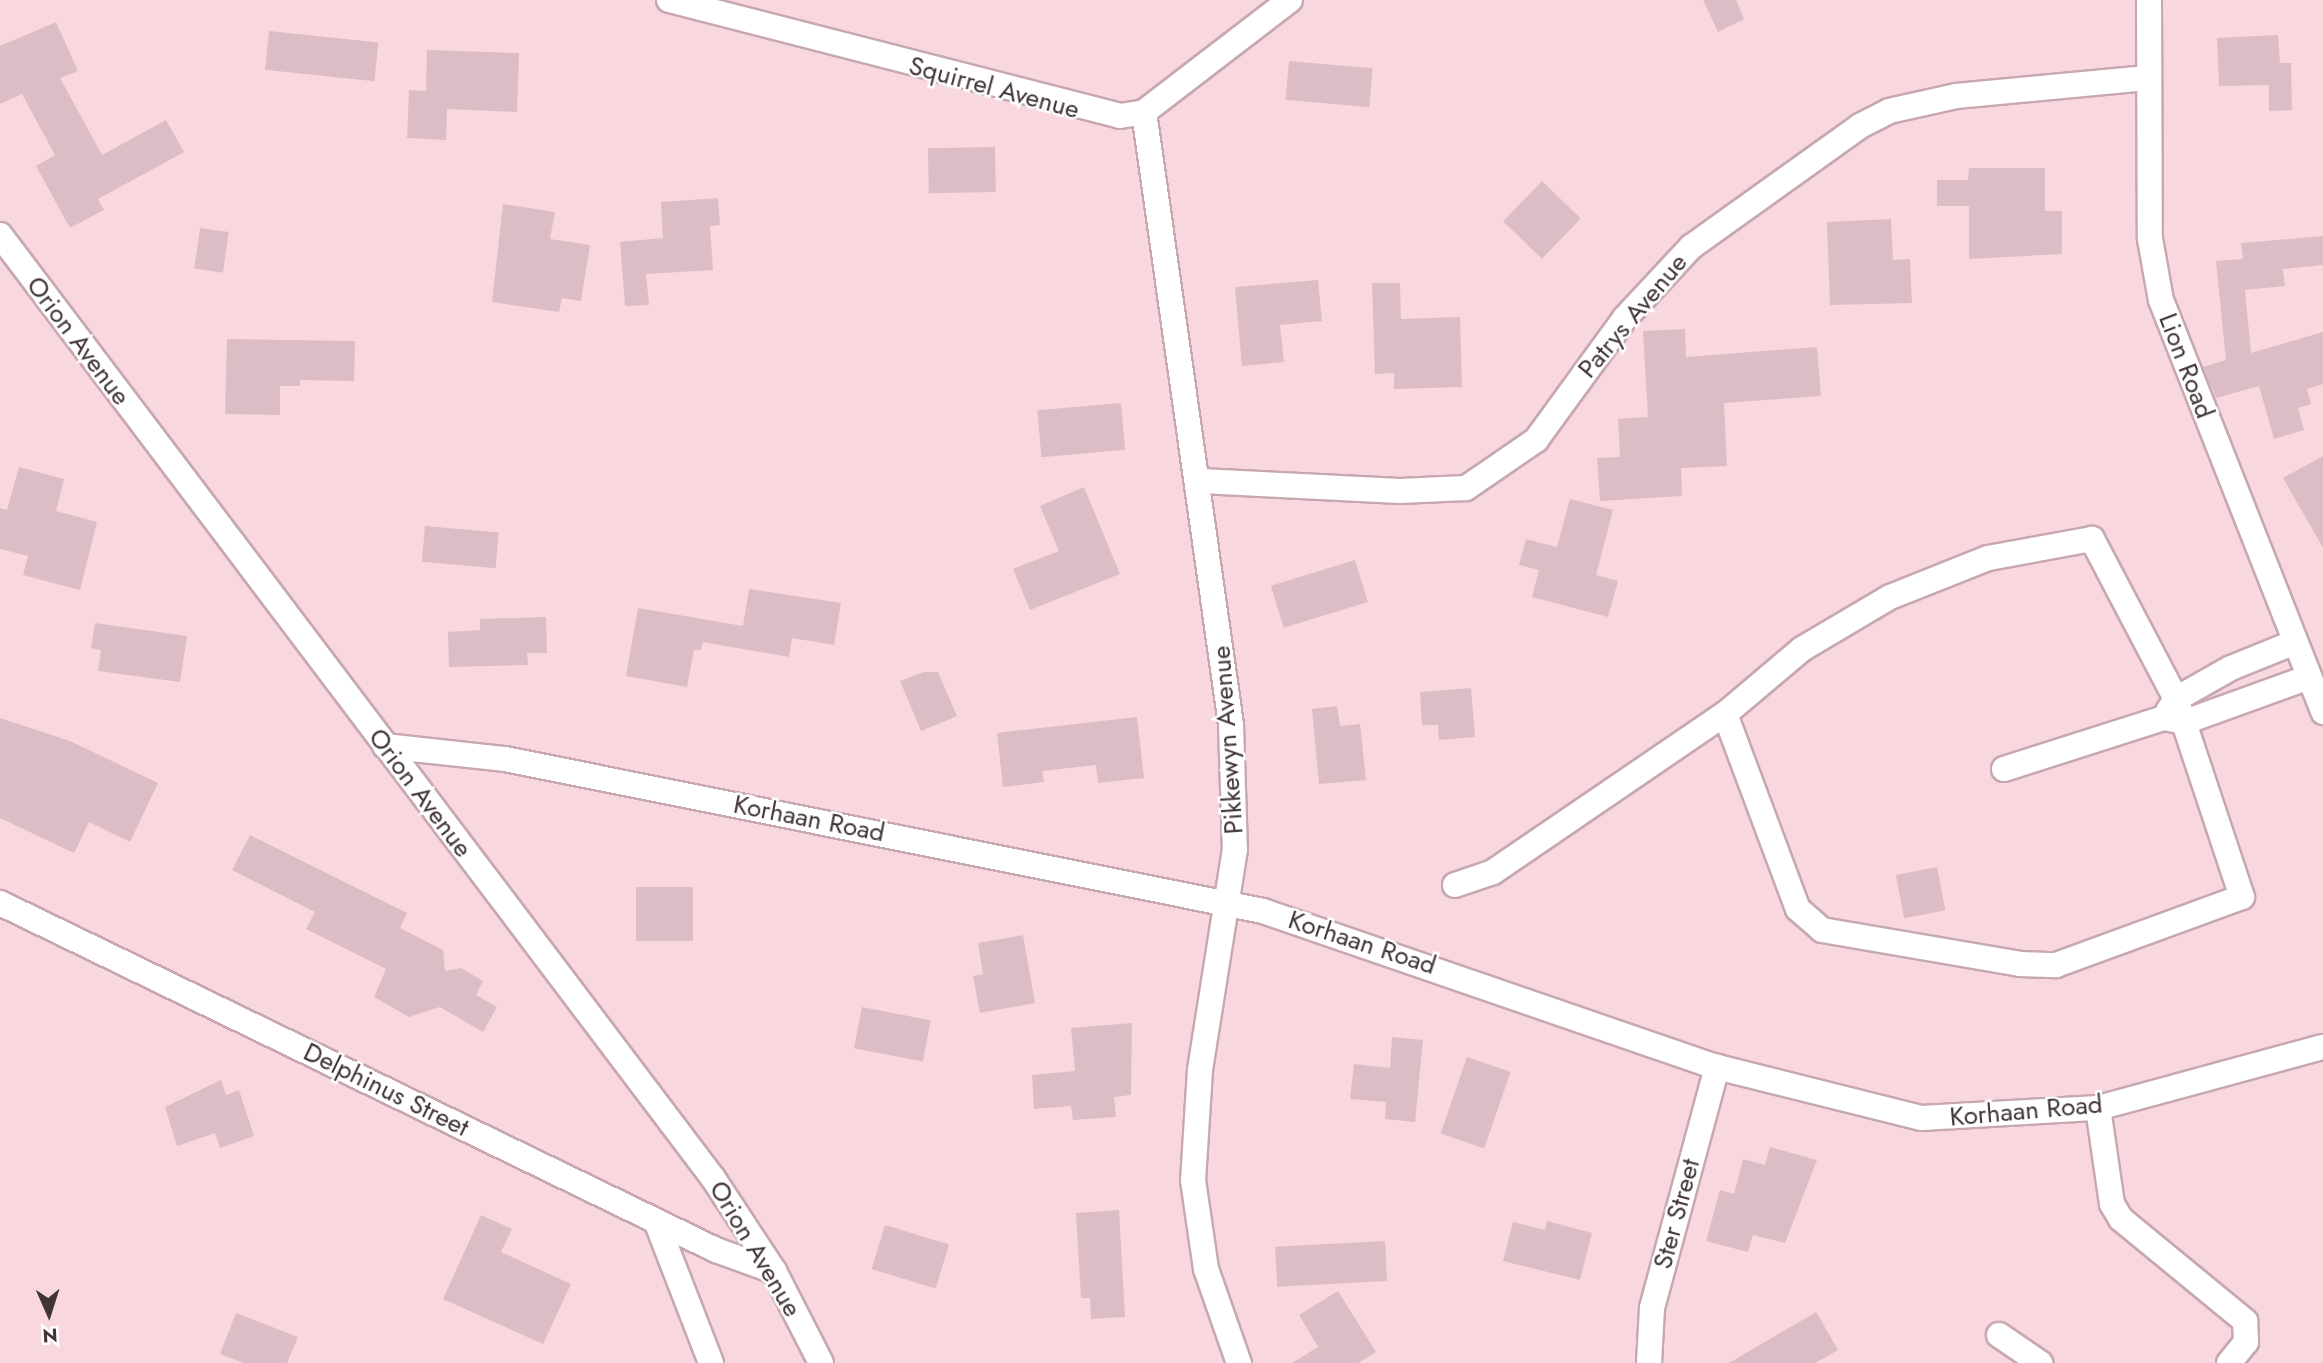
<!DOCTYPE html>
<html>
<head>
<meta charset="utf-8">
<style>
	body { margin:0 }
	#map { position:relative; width:2323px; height:1363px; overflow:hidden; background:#f8d7df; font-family:Jost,sans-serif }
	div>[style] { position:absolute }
	.building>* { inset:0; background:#ddbdc5; transform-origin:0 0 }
	.roads { filter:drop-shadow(2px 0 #c7a8b0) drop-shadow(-2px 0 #c7a8b0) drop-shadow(0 2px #c7a8b0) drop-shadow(0 -2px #c7a8b0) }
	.street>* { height:24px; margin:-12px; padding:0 12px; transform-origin:12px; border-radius:12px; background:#fff }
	span { translate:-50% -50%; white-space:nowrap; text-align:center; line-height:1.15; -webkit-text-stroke:5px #fff; paint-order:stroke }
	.street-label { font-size:26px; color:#413437 }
	.north { position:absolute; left:14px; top:1279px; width:70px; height:70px; -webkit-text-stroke:5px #fff; paint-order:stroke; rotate:177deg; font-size:19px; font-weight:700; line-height:28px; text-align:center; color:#413437 }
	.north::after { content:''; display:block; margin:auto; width:24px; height:32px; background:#413437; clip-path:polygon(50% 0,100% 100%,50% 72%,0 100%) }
</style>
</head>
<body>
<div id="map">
	<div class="building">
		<div style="clip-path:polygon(1703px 0,1736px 0,1744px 19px,1718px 32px)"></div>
		<div style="clip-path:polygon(56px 22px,78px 71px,60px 78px,102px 155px,166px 120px,184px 152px,98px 199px,104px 210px,70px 228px,36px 166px,55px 155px,22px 94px,0 104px,0 46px)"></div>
		<div style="left:269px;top:31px;width:110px;height:39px;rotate:6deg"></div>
		<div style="clip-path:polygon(2278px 35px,2280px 63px,2291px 63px,2292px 110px,2269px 111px,2269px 85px,2219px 86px,2217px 38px)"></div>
		<div style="clip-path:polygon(427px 50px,519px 53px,517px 112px,447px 109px,446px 140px,407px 138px,409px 90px,426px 91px)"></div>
		<div style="left:1289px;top:61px;width:84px;height:39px;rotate:5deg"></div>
		<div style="left:995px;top:147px;width:45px;height:67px;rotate:89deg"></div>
		<div style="clip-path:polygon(1969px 168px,2045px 168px,2045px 211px,2062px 211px,2062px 254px,1969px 259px,1969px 206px,1937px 206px,1937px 180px,1968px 180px)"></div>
		<div style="left:1542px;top:181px;width:54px;height:56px;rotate:44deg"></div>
		<div style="clip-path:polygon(718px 198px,720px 225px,710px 226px,713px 270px,646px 274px,649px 305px,625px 306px,620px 242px,663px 238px,661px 202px)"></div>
		<div style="clip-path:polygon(503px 204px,555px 212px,550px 239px,590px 245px,581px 301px,562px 298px,559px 312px,492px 302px)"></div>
		<div style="clip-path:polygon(1891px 219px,1893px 260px,1910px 259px,1912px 303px,1830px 305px,1827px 222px)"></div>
		<div style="left:200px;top:228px;width:29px;height:41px;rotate:8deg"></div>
		<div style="clip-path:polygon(2323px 236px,2323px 265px,2283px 269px,2285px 286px,2245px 290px,2251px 353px,2323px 332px,2323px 384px,2307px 389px,2311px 404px,2298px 408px,2304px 430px,2274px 439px,2259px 386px,2216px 398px,2203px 367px,2226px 360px,2216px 261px,2243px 259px,2241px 243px)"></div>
		<div style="clip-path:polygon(1318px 280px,1322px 321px,1280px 325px,1284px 362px,1242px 366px,1235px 287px)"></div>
		<div style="clip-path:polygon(1372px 283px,1400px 283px,1401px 319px,1460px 317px,1462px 387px,1394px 389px,1394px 373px,1375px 374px)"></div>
		<div style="clip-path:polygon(1685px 329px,1686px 357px,1817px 347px,1821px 396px,1724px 403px,1727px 466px,1681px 468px,1682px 496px,1600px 501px,1597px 458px,1620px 457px,1618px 419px,1648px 417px,1643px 331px)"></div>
		<div style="clip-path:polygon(227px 339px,355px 341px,354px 381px,300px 380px,300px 386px,280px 386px,280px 415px,225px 414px)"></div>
		<div style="left:1121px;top:403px;width:47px;height:84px;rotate:85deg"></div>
		<div style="clip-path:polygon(2323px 456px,2323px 548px,2283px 478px)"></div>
		<div style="clip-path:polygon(19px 467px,64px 479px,56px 511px,97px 522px,80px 590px,23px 575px,28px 556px,0 549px,0 508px,7px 510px)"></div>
		<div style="clip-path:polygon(1084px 487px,1120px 574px,1030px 610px,1013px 569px,1059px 551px,1040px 506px)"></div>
		<div style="clip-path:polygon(1570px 499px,1613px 510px,1596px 575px,1618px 581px,1608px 617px,1532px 597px,1539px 570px,1519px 565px,1526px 539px,1557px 547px)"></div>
		<div style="left:425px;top:526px;width:74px;height:36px;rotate:5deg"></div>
		<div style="left:1355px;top:560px;width:44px;height:88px;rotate:73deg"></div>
		<div style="clip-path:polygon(749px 589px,841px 603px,834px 645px,792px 638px,789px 657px,703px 642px,701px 650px,694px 650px,687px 687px,626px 676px,638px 608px,743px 626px)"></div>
		<div style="clip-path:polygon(546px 617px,547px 653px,527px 653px,528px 665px,449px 667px,448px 632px,480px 630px,480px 619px)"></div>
		<div style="clip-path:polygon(95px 623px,187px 636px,180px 682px,98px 671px,101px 650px,91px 648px)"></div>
		<div style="clip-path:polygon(924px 672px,938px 672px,957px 716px,921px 731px,900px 681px)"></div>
		<div style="clip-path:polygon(1471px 688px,1475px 737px,1439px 740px,1438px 725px,1422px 725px,1420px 692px)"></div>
		<div style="clip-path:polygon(1337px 706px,1340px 726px,1360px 724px,1366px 780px,1319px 784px,1312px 709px)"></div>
		<div style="clip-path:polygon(1137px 717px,1144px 778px,1098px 783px,1096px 765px,1042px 771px,1044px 782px,1003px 787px,997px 733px)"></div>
		<div style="clip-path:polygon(0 718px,70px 741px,158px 783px,130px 842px,89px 822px,74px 853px,0 818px)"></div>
		<div style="clip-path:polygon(250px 835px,407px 913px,400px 928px,443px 950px,445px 971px,461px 968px,483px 981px,476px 995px,497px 1007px,483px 1032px,440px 1007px,409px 1017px,374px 997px,386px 969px,306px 929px,315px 912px,232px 870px)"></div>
		<div style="left:1937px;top:867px;width:44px;height:42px;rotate:79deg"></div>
		<div style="left:693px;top:887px;width:54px;height:57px;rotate:90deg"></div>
		<div style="clip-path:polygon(1023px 935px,1035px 1003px,980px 1013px,973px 976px,983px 974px,978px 943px)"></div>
		<div style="left:862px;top:1007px;width:70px;height:42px;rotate:11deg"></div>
		<div style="clip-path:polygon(1132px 1023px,1131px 1095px,1114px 1097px,1116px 1117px,1073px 1120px,1071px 1106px,1034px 1109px,1032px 1075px,1075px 1071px,1071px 1028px)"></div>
		<div style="clip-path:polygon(1392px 1037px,1423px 1040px,1415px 1122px,1385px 1119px,1386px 1102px,1350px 1099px,1354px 1064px,1390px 1068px)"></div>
		<div style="left:1467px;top:1057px;width:46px;height:81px;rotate:19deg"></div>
		<div style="clip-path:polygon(221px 1080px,226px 1095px,239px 1090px,254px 1136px,220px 1148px,215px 1133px,177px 1146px,165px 1107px)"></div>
		<div style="clip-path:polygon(1770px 1147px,1817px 1160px,1785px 1243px,1753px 1235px,1748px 1252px,1706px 1241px,1720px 1190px,1734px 1194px,1743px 1159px,1765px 1165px)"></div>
		<div style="clip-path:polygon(1119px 1210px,1125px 1317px,1091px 1319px,1090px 1298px,1081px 1298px,1076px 1213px)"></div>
		<div style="clip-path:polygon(481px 1215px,512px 1229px,501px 1252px,571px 1284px,543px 1344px,443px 1299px)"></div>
		<div style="clip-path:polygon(1547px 1221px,1592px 1233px,1580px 1280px,1503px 1261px,1513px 1222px,1545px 1230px)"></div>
		<div style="left:885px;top:1225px;width:67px;height:46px;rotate:17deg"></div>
		<div style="left:1385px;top:1241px;width:40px;height:110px;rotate:87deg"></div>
		<div style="clip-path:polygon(1338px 1291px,1376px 1352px,1358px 1363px,1292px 1363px,1318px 1347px,1299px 1315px)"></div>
		<div style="clip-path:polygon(1816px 1312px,1838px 1350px,1815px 1363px,1729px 1363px)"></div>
		<div style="clip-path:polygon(236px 1313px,298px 1337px,287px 1363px,244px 1363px,220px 1354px)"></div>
	</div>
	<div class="roads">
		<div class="street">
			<div style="left:669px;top:0;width:466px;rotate:14.4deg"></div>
			<div style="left:1120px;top:116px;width:24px;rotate:-9deg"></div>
			<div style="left:1144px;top:112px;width:184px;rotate:-37.5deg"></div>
			<div style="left:2149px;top:0;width:239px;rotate:89.8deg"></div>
			<div style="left:2150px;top:239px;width:62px;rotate:79.8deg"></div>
			<div style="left:2161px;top:300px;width:443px;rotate:68.5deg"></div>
			<div style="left:1144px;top:112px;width:619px;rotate:81.92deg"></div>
			<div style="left:1231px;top:725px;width:124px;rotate:88.2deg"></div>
			<div style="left:1235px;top:849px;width:224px;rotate:99deg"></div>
			<div style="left:1200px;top:1070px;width:110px;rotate:93.6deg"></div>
			<div style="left:1193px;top:1180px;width:90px;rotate:81.7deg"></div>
			<div style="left:1206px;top:1269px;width:100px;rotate:70.7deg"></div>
			<div style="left:0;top:235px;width:1182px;rotate:52.91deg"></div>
			<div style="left:713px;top:1178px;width:111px;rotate:56.7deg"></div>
			<div style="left:774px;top:1271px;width:103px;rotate:62.9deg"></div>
			<div style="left:1201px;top:481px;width:199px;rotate:2.9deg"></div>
			<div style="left:1400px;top:491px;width:66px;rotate:-2.6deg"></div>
			<div style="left:1466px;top:488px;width:85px;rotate:-34.4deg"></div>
			<div style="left:1536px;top:440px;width:151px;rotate:-53.9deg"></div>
			<div style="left:1625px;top:318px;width:97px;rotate:-47.1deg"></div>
			<div style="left:1691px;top:247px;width:208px;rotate:-35.6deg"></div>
			<div style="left:1860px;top:126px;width:33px;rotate:-27deg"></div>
			<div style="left:1889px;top:111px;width:69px;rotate:-12.6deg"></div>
			<div style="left:1956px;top:96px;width:192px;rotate:-5.4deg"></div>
			<div style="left:2168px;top:711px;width:14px;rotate:-56deg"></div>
			<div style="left:2176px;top:699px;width:63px;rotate:-29.4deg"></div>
			<div style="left:2231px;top:668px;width:69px;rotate:-22.1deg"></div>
			<div style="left:385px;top:746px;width:121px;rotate:6.2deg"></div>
			<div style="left:505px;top:759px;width:773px;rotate:11.34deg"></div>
			<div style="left:1263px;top:911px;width:480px;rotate:19deg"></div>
			<div style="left:1717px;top:1067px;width:211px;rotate:14deg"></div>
			<div style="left:1922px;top:1118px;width:176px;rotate:-3.3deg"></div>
			<div style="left:2098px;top:1108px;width:233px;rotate:-15.2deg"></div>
			<div style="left:2004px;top:769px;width:168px;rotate:-17.7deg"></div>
			<div style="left:2164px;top:718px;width:21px;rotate:11deg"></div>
			<div style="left:2185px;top:722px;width:132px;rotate:-19.9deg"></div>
			<div style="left:1455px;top:885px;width:40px;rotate:-18.9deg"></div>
			<div style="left:1493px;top:872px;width:281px;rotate:-34.3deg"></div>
			<div style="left:1725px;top:714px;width:208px;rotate:69.5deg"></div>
			<div style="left:1798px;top:909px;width:32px;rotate:41deg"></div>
			<div style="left:1822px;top:930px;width:201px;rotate:9.7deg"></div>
			<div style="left:2020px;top:964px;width:36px;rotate:2deg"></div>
			<div style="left:2056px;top:965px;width:198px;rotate:-20.1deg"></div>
			<div style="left:2242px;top:897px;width:209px;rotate:-108.4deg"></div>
			<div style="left:2176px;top:699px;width:181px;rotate:-117.7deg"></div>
			<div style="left:2092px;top:539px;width:106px;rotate:169.6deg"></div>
			<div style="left:1988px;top:558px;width:105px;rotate:158.3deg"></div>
			<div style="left:1890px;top:597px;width:102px;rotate:149.4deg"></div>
			<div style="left:1802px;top:649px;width:101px;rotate:139.8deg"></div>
			<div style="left:0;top:903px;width:796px;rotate:25.86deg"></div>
			<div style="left:716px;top:1250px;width:62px;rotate:19.9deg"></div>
			<div style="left:2098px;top:1108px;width:97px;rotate:81.7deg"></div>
			<div style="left:2112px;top:1204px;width:17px;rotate:59deg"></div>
			<div style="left:2121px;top:1219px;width:161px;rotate:39.4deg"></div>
			<div style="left:2245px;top:1321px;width:21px;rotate:87deg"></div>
			<div style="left:2246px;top:1342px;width:27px;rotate:129deg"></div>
			<div style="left:656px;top:1221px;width:152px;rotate:68.8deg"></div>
			<div style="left:1999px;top:1335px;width:50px;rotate:34.3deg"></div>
			<div style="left:1649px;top:1363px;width:55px;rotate:-86.9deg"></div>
			<div style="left:1652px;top:1308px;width:250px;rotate:-74.9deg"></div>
		</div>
	</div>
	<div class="street-label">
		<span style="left:994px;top:88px;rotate:15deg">Squirrel Avenue</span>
		<span style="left:1633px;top:316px;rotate:-50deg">Patrys Avenue</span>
		<span style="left:78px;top:341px;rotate:53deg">Orion Avenue</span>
		<span style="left:2186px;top:366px;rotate:69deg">Lion Road</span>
		<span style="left:1228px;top:740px;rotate:-94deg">Pikkewyn Avenue</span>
		<span style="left:420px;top:793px;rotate:53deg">Orion Avenue</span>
		<span style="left:809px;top:819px;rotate:11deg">Korhaan Road</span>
		<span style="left:1362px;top:943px;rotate:18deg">Korhaan Road</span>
		<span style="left:386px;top:1090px;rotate:26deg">Delphinus Street</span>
		<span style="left:2026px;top:1111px;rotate:-5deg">Korhaan Road</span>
		<span style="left:1677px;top:1214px;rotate:-75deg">Ster Street</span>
		<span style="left:755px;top:1249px;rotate:59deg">Orion Avenue</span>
	</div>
	<div class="north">N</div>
</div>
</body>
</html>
